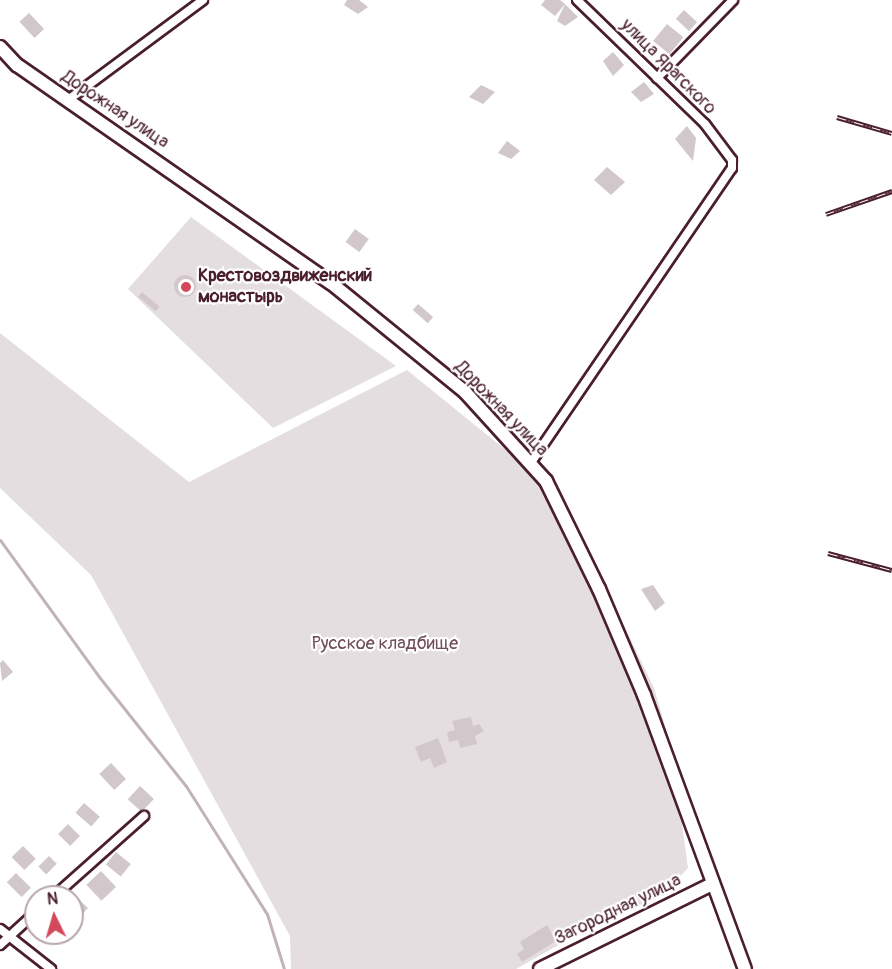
<!DOCTYPE html>
<html>
<head>
<meta charset="utf-8">
<style>
	body { margin:0 }
	#map { position:relative; width:892px; height:969px; overflow:hidden; background:#fff; font-family:Pangolin,sans-serif }
	div>[style] { position:absolute }
	.green>* { inset:0; background:#e5dee0 }
	.stream>* { height:3px; margin:-1.5px; padding:0 1.5px; transform-origin:1.5px; border-radius:1.5px; background:#c1b3b6 }
	.building>* { inset:0; background:#d2c7cb; transform-origin:0 0 }
	.round { border-radius:50% }
	.roads { filter:drop-shadow(2px 0 #4a1f2b) drop-shadow(-2px 0 #4a1f2b) drop-shadow(0 2px #4a1f2b) drop-shadow(0 -2px #4a1f2b) }
	.street>* { height:8px; margin:-4px; padding:0 4px; transform-origin:4px; border-radius:4px; background:#fff }
	.secondary>* { height:12px; margin:-6px; padding:0 6px; transform-origin:6px; border-radius:6px; background:#fff }
	.rail>* { height:5px; margin-top:-2.5px; transform-origin:0; background:repeating-linear-gradient(90deg,#fff 0 9px,#4a1f2b 0 18px); box-sizing:border-box; border-block:2px solid #4a1f2b }
	.dots>* { width:16px; height:16px; translate:-50% -50%; box-sizing:border-box; border:3px solid #fff; border-radius:50% }
	span { translate:-50% -50%; white-space:nowrap; text-align:center; line-height:1.15; -webkit-text-stroke:4.5px #fff; paint-order:stroke }
	.street-label { font-size:18px; color:#4a1f2b }
	.poi-label { font-size:18px; color:#4a1f2b; font-weight:700 }
	.left { translate:0 -50%; text-align:left }
	.park-label { font-size:18px; color:#714f58 }
	.north { position:absolute; left:24px; top:885px; width:60px; height:60px; box-sizing:border-box; background:#fff; border:2px solid #b7a5aa; border-radius:50%; rotate:355deg; font-size:16px; font-weight:700; line-height:24px; text-align:center; color:#4a1f2b }
	.north::after { content:''; display:block; margin:auto; width:21px; height:27px; background:#d1495b; clip-path:polygon(50% 0,100% 100%,50% 72%,0 100%) }
</style>
</head>
<body>
<div id="map">
	<div class="green">
		<div style="clip-path:polygon(191px 217px,396px 366px,273px 428px,128px 289px)"></div>
		<div style="clip-path:polygon(0 333px,189px 482px,407px 370px,545px 482px,582px 539px,654px 688px,672px 750px,688px 868px,664px 894px,578px 934px,516px 969px,291px 969px,290px 936px,91px 575px,0 488px)"></div>
	</div>
	<div class="stream">
		<div style="left:0;top:540px;width:170px;rotate:54.1deg"></div>
		<div style="left:100px;top:678px;width:138px;rotate:51.5deg"></div>
		<div style="left:186px;top:786px;width:151px;rotate:57.7deg"></div>
		<div style="left:267px;top:914px;width:58px;rotate:72.8deg"></div>
	</div>
	<div class="building">
		<div style="clip-path:polygon(347px 0,359px 0,368px 7px,358px 14px,344px 5px)"></div>
		<div style="clip-path:polygon(545px 0,560px 0,565px 4px,578px 17px,565px 26px,557px 21px,565px 4px,555px 16px,541px 5px)"></div>
		<div style="left:684px;top:10px;width:18px;height:12px;rotate:43deg"></div>
		<div style="left:29px;top:13px;width:22px;height:13px;rotate:47deg"></div>
		<div style="left:667px;top:24px;width:21px;height:22px;rotate:39deg"></div>
		<div style="clip-path:polygon(613px 52px,624px 65px,613px 76px,603px 61px)"></div>
		<div style="clip-path:polygon(644px 82px,654px 94px,641px 102px,631px 92px)"></div>
		<div style="clip-path:polygon(481px 85px,495px 92px,483px 104px,469px 97px)"></div>
		<div style="clip-path:polygon(687px 126px,696px 138px,693px 161px,675px 139px)"></div>
		<div style="clip-path:polygon(507px 141px,520px 151px,511px 159px,498px 153px)"></div>
		<div style="clip-path:polygon(607px 167px,625px 182px,611px 195px,594px 180px)"></div>
		<div style="left:355px;top:229px;width:17px;height:16px;rotate:36deg"></div>
		<div class="round" style="left:174px;top:275px;width:22px;height:22px"></div>
		<div style="left:142px;top:292px;width:23px;height:6px;rotate:40deg"></div>
		<div style="left:418px;top:304px;width:20px;height:8px;rotate:41deg"></div>
		<div style="clip-path:polygon(653px 585px,665px 603px,655px 611px,641px 589px)"></div>
		<div style="clip-path:polygon(3px 660px,13px 672px,2px 681px,0 663px)"></div>
		<div style="clip-path:polygon(471px 717px,473px 726px,479px 724px,484px 731px,475px 736px,477px 744px,460px 748px,458px 740px,449px 742px,447px 732px,455px 730px,452px 721px)"></div>
		<div style="clip-path:polygon(438px 738px,447px 762px,434px 768px,430px 758px,421px 762px,415px 747px)"></div>
		<div style="left:111px;top:763px;width:22px;height:16px;rotate:47deg"></div>
		<div style="left:140px;top:786px;width:19px;height:18px;rotate:43deg"></div>
		<div style="left:84px;top:803px;width:21px;height:13px;rotate:41deg"></div>
		<div style="left:68px;top:824px;width:17px;height:14px;rotate:45deg"></div>
		<div style="left:23px;top:846px;width:18px;height:16px;rotate:45deg"></div>
		<div style="left:116px;top:852px;width:19px;height:16px;rotate:39deg"></div>
		<div style="left:49px;top:856px;width:11px;height:15px;rotate:45deg"></div>
		<div style="left:101px;top:871px;width:22px;height:20px;rotate:47deg"></div>
		<div style="left:16px;top:873px;width:21px;height:13px;rotate:45deg"></div>
		<div style="clip-path:polygon(73px 894px,88px 908px,75px 922px,70px 897px)"></div>
		<div style="clip-path:polygon(547px 925px,556px 941px,522px 962px,517px 954px,524px 949px,520px 942px)"></div>
	</div>
	<div class="roads">
		<div class="street">
			<div style="left:657px;top:78px;width:109px;rotate:-45.7deg"></div>
			<div style="left:68px;top:100px;width:168px;rotate:-36.5deg"></div>
			<div style="left:530px;top:464px;width:358px;rotate:-55.7deg"></div>
			<div style="left:732px;top:168px;width:8px;rotate:-90deg"></div>
			<div style="left:732px;top:160px;width:45px;rotate:-126.9deg"></div>
			<div style="left:705px;top:124px;width:178px;rotate:-135.9deg"></div>
			<div style="left:53px;top:897px;width:122px;rotate:-41.7deg"></div>
			<div style="left:0;top:929px;width:65px;rotate:38.1deg"></div>
			<div style="left:0;top:945px;width:49px;rotate:-42.5deg"></div>
		</div>
		<div class="secondary">
			<div style="left:0;top:47px;width:25px;rotate:47deg"></div>
			<div style="left:17px;top:65px;width:382px;rotate:34.8deg"></div>
			<div style="left:331px;top:283px;width:173px;rotate:39.1deg"></div>
			<div style="left:465px;top:392px;width:120px;rotate:47.7deg"></div>
			<div style="left:546px;top:481px;width:120px;rotate:63.9deg"></div>
			<div style="left:599px;top:589px;width:115px;rotate:67deg"></div>
			<div style="left:644px;top:695px;width:292px;rotate:69.8deg"></div>
			<div style="left:540px;top:969px;width:192px;rotate:-26.3deg"></div>
		</div>
	</div>
	<div class="rail">
		<div style="left:837px;top:117px;width:57px;rotate:16.2deg"></div>
		<div style="left:826px;top:214px;width:70px;rotate:-19.2deg"></div>
		<div style="left:828px;top:553px;width:66px;rotate:14.9deg"></div>
	</div>
	<div class="dots">
		<div style="left:186px;top:287px;background:#d1495b"></div>
	</div>
	<div class="street-label">
		<span style="left:668px;top:67px;rotate:45deg">улица Ярагского</span>
		<span style="left:115px;top:110px;rotate:34deg">Дорожная улица</span>
		<span style="left:501px;top:409px;rotate:46deg">Дорожная улица</span>
		<span style="left:618px;top:910px;rotate:-26deg">Загородная улица</span>
	</div>
	<div class="poi-label">
		<span class="left" style="left:198px;top:287px">Крестовоздвиженский<br>монастырь</span>
	</div>
	<div class="park-label">
		<span style="left:385px;top:644px">Русское кладбище</span>
	</div>
	<div class="north">N</div>
</div>
</body>
</html>
